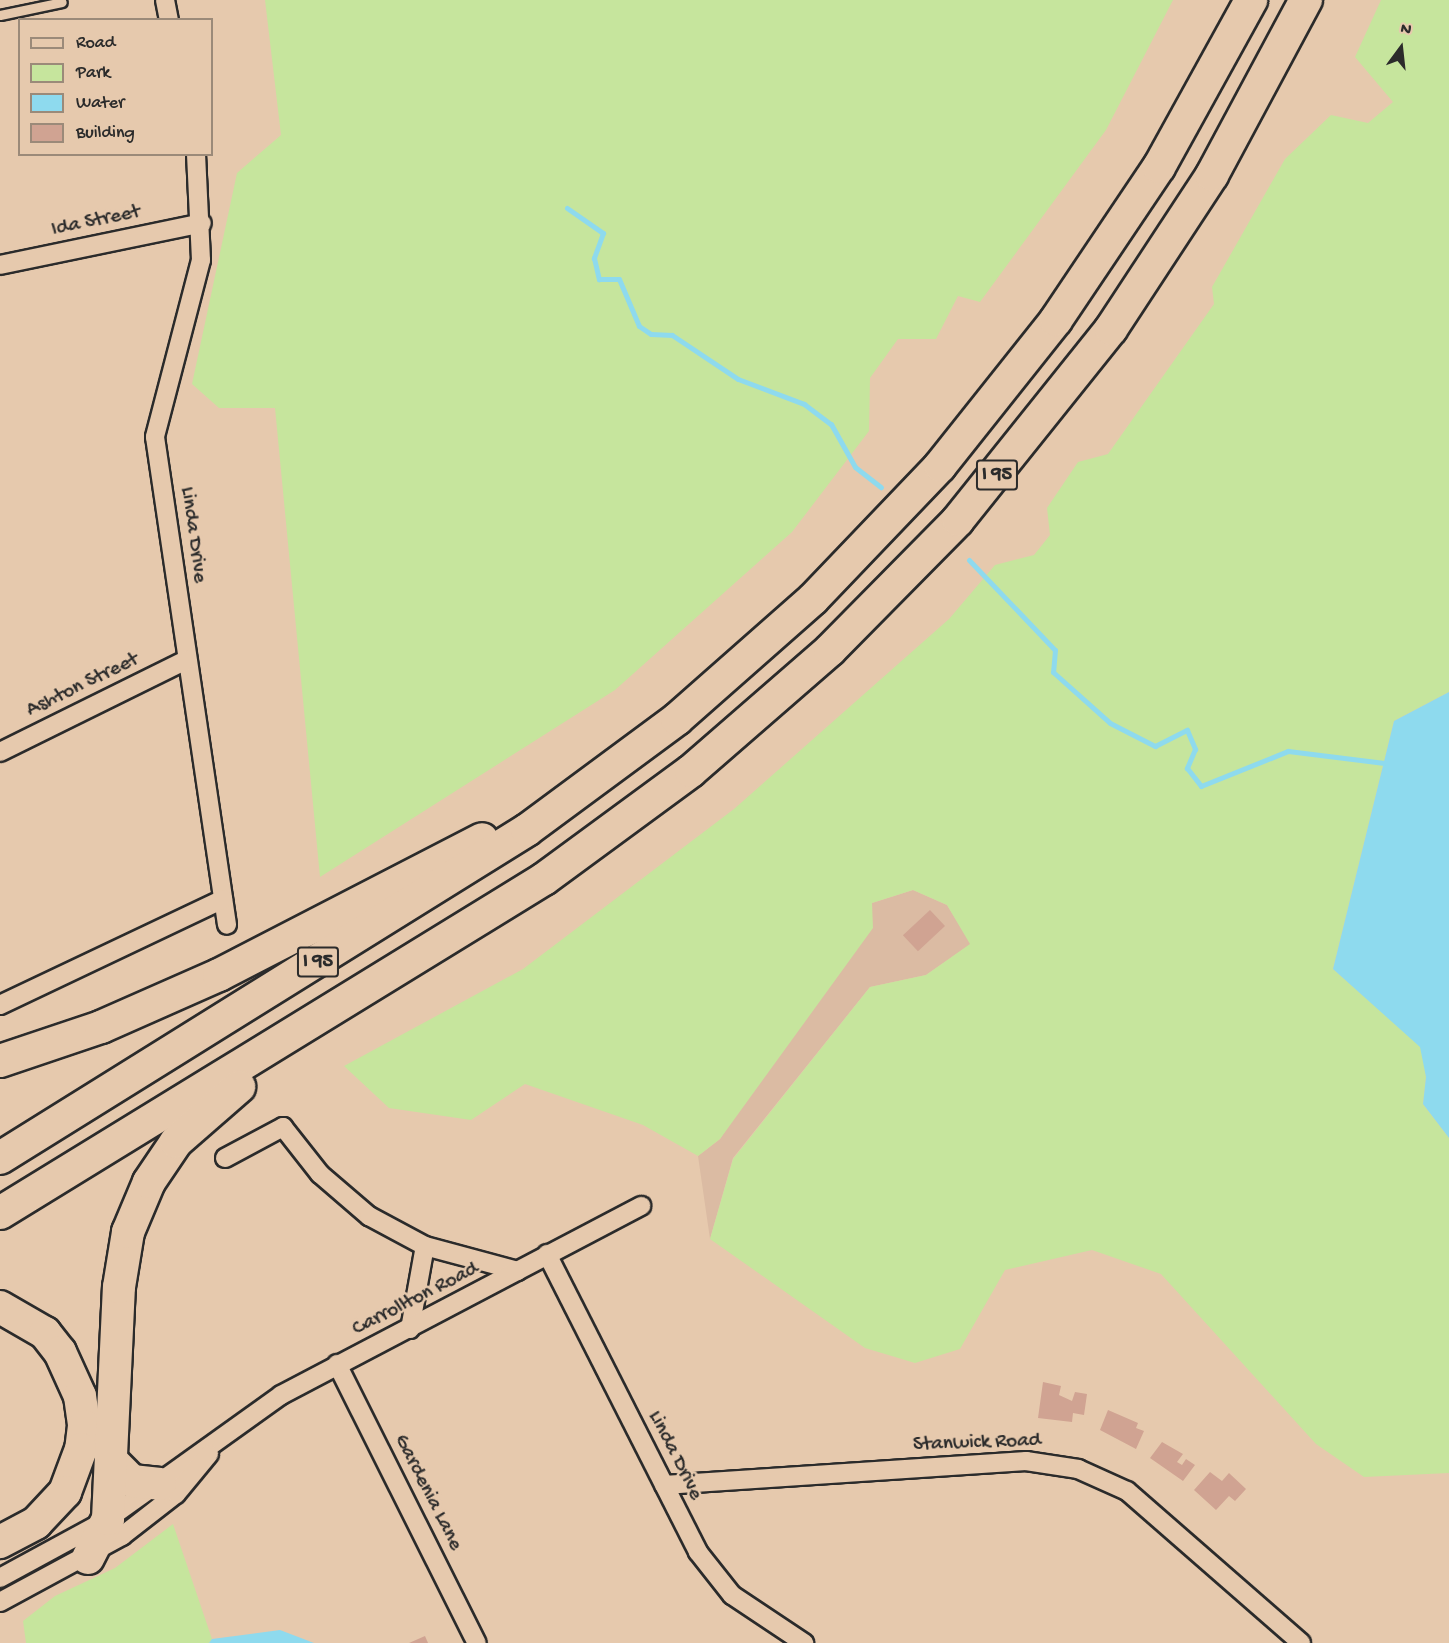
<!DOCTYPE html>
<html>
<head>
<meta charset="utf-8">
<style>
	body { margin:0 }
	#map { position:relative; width:1449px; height:1643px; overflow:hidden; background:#e6c9ad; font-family:"Gochi Hand",sans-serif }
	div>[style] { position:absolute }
	.built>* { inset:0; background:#dbbba3 }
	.green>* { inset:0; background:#c6e59d }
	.water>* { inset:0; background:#8edaee }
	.stream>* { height:5px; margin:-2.5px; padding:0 2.5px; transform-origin:2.5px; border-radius:2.5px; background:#8edaee }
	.building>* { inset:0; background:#d0a392; transform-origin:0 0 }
	.roads { filter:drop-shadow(2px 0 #2b2b2b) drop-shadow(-2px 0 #2b2b2b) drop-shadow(0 2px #2b2b2b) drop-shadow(0 -2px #2b2b2b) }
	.lane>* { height:9px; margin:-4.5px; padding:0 4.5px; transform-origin:4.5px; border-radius:4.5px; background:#e6c9ad }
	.street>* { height:18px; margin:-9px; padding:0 9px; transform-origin:9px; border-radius:9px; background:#e6c9ad }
	.highway>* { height:32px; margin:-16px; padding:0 16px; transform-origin:16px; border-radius:16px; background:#e6c9ad }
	span { translate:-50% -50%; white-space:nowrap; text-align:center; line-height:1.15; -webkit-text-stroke:5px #e6c9ad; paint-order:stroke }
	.shield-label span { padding:2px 4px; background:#e6c9ad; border:2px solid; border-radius:4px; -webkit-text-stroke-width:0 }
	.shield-label { font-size:20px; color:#2b2b2b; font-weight:700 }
	.street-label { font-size:21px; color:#2b2b2b }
	.legend { position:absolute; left:18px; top:18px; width:195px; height:138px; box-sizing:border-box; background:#e6c9ad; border:2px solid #9b8a79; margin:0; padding:8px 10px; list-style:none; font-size:18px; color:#2b2b2b }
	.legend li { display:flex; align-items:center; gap:12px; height:30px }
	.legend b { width:30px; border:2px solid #9b8a79 }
	.north { position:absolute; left:1371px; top:18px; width:60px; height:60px; -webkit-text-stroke:4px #e6c9ad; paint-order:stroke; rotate:15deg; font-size:16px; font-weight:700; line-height:24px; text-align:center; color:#2b2b2b }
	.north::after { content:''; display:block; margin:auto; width:21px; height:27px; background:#2b2b2b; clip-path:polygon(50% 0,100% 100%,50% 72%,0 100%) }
</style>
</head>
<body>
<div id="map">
	<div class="built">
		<div style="clip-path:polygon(913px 890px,947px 905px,971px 944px,926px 975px,870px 987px,733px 1158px,710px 1239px,698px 1156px,720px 1139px,872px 903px)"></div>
	</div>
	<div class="green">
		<div style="clip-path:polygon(265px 0,1173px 0,1106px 130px,980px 302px,958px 296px,936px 339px,898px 339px,870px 378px,869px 431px,792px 532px,615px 690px,320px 877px,275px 408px,219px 408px,192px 384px,237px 173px,281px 135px)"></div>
		<div style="clip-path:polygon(1381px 0,1449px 0,1449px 692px,1394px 721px,1333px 969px,1421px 1047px,1426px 1077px,1423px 1104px,1449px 1138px,1449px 1473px,1364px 1477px,1316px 1444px,1161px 1274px,1092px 1250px,1005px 1270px,960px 1349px,915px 1363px,865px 1348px,710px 1239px,733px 1159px,870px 987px,926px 975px,970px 944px,947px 905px,913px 890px,872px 903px,873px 928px,720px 1139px,698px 1156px,643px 1125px,525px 1084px,471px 1120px,389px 1108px,344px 1066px,523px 969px,734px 809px,949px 619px,995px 565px,1034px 555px,1050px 535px,1047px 508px,1078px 462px,1108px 454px,1214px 304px,1212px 287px,1285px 159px,1331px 115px,1368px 123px,1393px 102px,1355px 57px)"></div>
		<div style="clip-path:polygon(173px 1524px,212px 1639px,209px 1643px,26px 1643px,23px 1621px,55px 1596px,115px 1568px)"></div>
	</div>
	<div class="water">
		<div style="clip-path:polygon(1449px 692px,1449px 1138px,1423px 1104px,1426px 1077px,1420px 1047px,1333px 969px,1394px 721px)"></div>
		<div style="clip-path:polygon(280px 1630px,314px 1643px,209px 1643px,212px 1639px)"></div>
	</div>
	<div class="stream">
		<div style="left:567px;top:208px;width:44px;rotate:34.8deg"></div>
		<div style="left:603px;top:233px;width:27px;rotate:110deg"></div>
		<div style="left:594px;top:258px;width:22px;rotate:77deg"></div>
		<div style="left:599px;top:279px;width:20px"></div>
		<div style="left:619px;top:279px;width:51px;rotate:66.9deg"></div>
		<div style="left:639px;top:326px;width:14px;rotate:34deg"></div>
		<div style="left:651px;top:334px;width:21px;rotate:3deg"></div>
		<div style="left:672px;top:335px;width:79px;rotate:33.7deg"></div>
		<div style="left:738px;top:379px;width:71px;rotate:20.7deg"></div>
		<div style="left:804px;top:404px;width:34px;rotate:37deg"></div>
		<div style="left:831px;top:424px;width:49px;rotate:60.8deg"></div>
		<div style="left:855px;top:467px;width:33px;rotate:38deg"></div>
		<div style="left:969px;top:560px;width:124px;rotate:46.3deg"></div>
		<div style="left:1055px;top:650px;width:22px;rotate:95deg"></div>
		<div style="left:1053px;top:672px;width:76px;rotate:41.8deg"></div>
		<div style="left:1110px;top:723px;width:51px;rotate:27.1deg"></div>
		<div style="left:1155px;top:746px;width:36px;rotate:-27deg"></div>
		<div style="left:1187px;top:730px;width:21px;rotate:67deg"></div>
		<div style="left:1195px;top:749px;width:21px;rotate:113deg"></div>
		<div style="left:1187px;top:768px;width:23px;rotate:52deg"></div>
		<div style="left:1201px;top:786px;width:94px;rotate:-21.9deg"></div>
		<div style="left:1288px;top:751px;width:97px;rotate:7.1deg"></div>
	</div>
	<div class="building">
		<div style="left:930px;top:910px;width:22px;height:37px;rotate:47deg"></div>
		<div style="clip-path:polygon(1043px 1382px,1061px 1386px,1059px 1395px,1072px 1401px,1075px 1392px,1087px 1394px,1084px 1415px,1073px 1413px,1072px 1422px,1038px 1418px)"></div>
		<div style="clip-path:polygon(1108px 1410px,1138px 1423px,1136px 1428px,1144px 1431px,1136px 1449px,1100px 1430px)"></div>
		<div style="clip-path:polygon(1162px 1442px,1183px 1454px,1177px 1462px,1182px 1465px,1186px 1459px,1195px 1465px,1183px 1481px,1150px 1458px)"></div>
		<div style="clip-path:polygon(1210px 1472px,1222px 1481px,1229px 1473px,1246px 1489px,1235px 1501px,1229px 1496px,1216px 1510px,1194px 1490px)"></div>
		<div style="clip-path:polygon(425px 1636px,428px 1643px,409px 1643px)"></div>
	</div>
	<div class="roads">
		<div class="lane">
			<div style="left:0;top:15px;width:63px;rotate:-11.8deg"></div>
		</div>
		<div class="street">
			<div style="left:165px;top:0;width:20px;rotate:79deg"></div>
			<div style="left:196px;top:154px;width:106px;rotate:87.3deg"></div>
			<div style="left:201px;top:260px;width:183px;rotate:104.6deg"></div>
			<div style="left:155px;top:437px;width:493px;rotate:81.6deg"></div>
			<div style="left:0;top:265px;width:206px;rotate:-11.7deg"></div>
			<div style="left:0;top:752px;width:208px;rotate:-26.3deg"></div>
			<div style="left:0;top:1005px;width:247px;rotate:-25.4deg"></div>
			<div style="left:225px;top:1158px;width:66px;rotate:-28.1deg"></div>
			<div style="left:283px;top:1127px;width:60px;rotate:51.8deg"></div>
			<div style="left:320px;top:1174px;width:65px;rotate:40.6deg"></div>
			<div style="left:369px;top:1216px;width:64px;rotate:28.2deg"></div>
			<div style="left:425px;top:1246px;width:96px;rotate:15deg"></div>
			<div style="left:547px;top:1254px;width:334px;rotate:63.1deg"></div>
			<div style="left:698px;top:1552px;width:55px;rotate:51.7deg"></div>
			<div style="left:732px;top:1595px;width:87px;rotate:33.7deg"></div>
			<div style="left:410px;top:1329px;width:84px;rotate:-79.8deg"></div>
			<div style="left:337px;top:1364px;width:312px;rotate:63.4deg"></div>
			<div style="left:664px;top:1485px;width:363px;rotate:-3.8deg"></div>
			<div style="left:1026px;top:1461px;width:53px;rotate:8.7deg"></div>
			<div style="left:1078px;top:1469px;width:54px;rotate:24.2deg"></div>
			<div style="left:1127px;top:1491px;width:231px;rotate:41.1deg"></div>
			<div style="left:0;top:1578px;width:123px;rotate:-28.6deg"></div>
			<div style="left:108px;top:1519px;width:213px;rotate:-35.6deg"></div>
			<div style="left:281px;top:1395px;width:407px;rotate:-27.7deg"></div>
			<div style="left:0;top:1602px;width:139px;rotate:-28.4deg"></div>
			<div style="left:122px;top:1536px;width:68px;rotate:-37.9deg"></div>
			<div style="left:176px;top:1494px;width:52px;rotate:-50.5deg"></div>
		</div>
		<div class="highway">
			<div style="left:0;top:1061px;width:107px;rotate:-18.6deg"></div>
			<div style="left:101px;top:1027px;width:129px;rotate:-23.8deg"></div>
			<div style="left:219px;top:975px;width:296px;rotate:-27.3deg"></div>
			<div style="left:0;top:1158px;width:621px;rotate:-31.9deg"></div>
			<div style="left:527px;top:830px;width:187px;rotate:-36.5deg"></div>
			<div style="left:677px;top:719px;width:181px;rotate:-41.4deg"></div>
			<div style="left:813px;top:599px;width:184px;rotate:-46.3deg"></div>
			<div style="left:940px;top:466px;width:186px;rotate:-51.5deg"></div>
			<div style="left:1056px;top:320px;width:184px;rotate:-56.1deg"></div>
			<div style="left:1159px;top:167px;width:191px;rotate:-61.1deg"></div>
			<div style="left:0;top:1213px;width:638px;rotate:-31.55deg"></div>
			<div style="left:544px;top:879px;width:182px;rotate:-36.3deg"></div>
			<div style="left:691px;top:771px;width:184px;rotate:-41deg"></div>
			<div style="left:830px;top:650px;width:182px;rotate:-45.4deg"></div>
			<div style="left:958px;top:520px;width:245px;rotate:-51.3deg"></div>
			<div style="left:1111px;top:329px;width:184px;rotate:-56.7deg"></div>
			<div style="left:1212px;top:175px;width:199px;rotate:-61.8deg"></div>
			<div style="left:0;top:1307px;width:52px;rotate:30deg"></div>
			<div style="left:45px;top:1333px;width:24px;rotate:52deg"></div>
			<div style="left:60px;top:1352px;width:48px;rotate:65.6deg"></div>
			<div style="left:80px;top:1396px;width:30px;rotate:82deg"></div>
			<div style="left:84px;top:1426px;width:23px;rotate:97deg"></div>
			<div style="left:81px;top:1449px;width:46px;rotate:110.4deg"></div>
			<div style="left:65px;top:1492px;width:42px;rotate:133.1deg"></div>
			<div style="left:36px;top:1523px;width:41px;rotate:152.2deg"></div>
			<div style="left:111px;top:1460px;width:30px;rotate:45deg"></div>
			<div style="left:132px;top:1481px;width:28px;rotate:6deg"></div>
			<div style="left:88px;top:1558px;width:44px;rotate:-62.9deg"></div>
			<div style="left:108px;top:1519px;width:232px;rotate:-87.3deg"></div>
			<div style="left:119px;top:1287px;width:56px;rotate:-80.7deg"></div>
			<div style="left:128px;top:1232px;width:54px;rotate:-67.2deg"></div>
			<div style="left:149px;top:1182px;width:48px;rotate:-56deg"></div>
			<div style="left:176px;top:1142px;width:84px;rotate:-41.1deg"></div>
		</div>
	</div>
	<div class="shield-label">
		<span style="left:997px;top:475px">I 95</span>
		<span style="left:318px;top:962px">I 95</span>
	</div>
	<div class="street-label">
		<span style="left:96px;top:222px;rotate:-12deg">Ida Street</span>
		<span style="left:192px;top:535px;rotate:82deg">Linda Drive</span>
		<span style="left:83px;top:686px;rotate:-26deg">Ashton Street</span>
		<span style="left:416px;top:1300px;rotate:-27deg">Carrollton Road</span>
		<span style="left:977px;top:1444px;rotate:-2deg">Stanwick Road</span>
		<span style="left:674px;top:1456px;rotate:63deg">Linda Drive</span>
		<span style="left:427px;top:1493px;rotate:63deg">Gardenia Lane</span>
	</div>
	<ul class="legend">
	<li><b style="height:8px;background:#e6c9ad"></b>Road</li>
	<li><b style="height:16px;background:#c6e59d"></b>Park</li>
	<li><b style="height:16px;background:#8edaee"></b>Water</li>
	<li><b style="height:16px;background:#d0a392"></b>Building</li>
	</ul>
	<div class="north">N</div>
</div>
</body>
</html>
